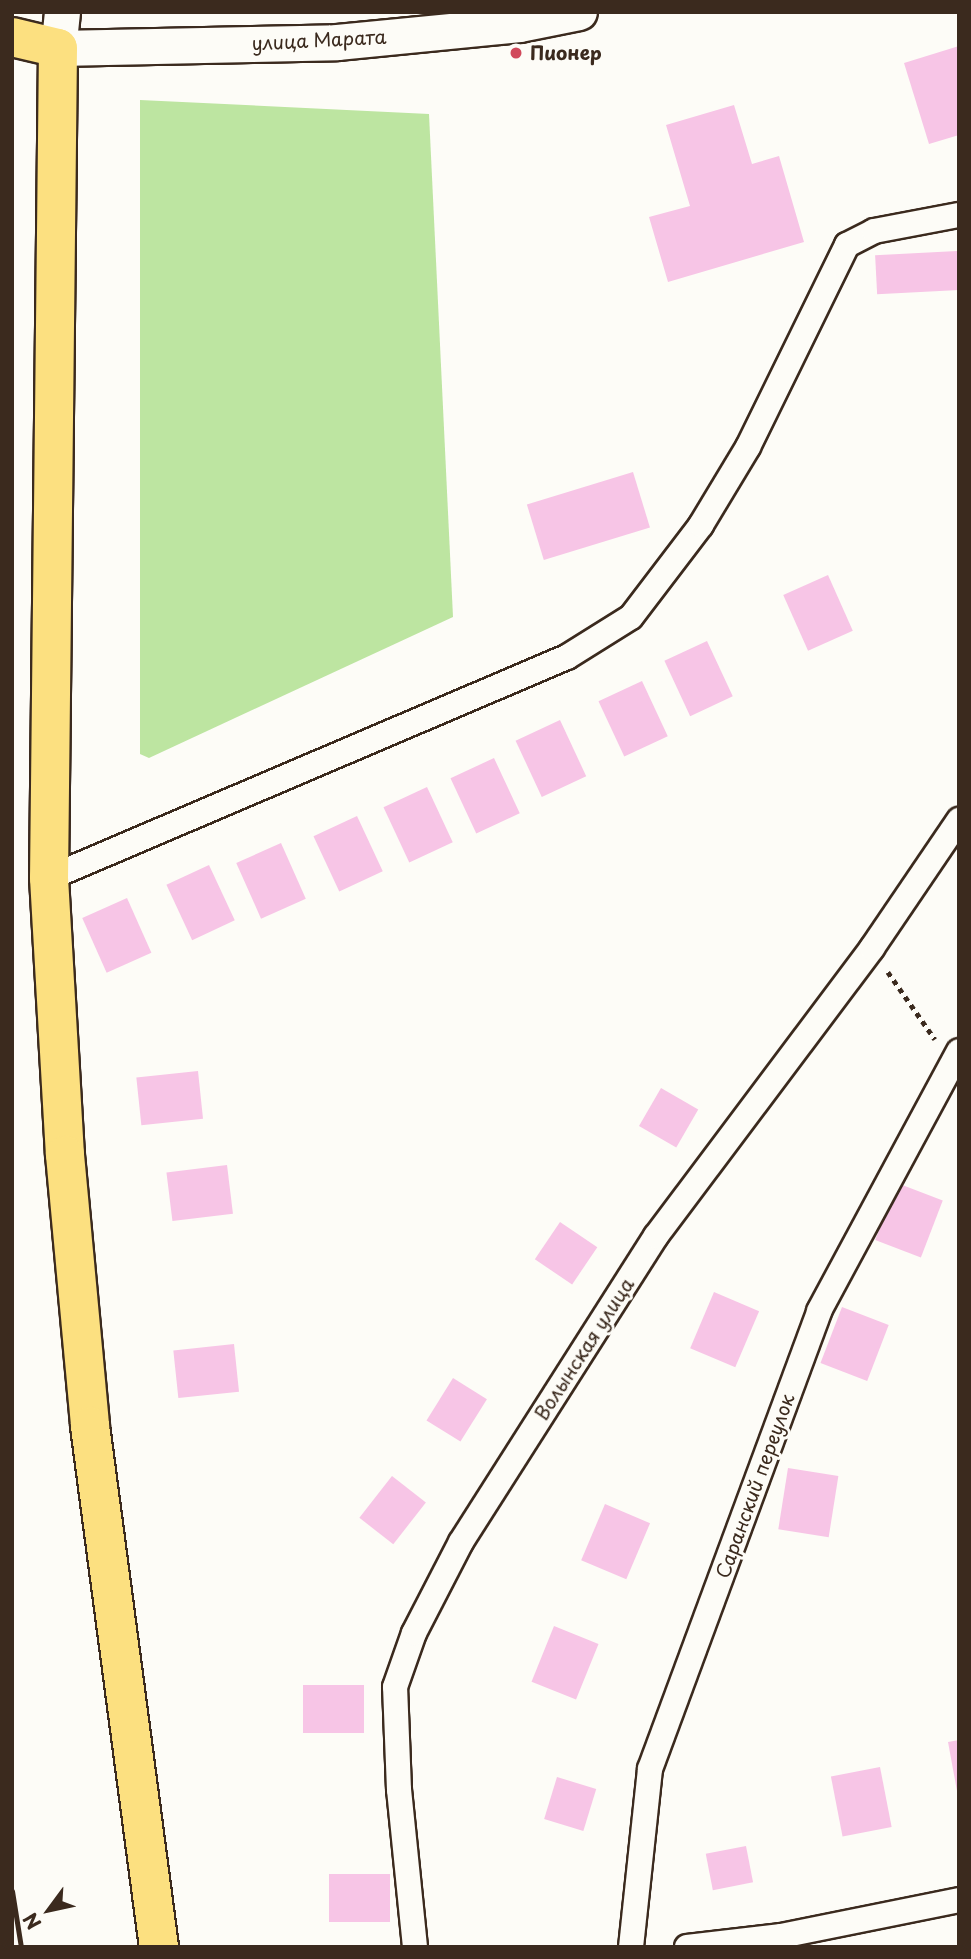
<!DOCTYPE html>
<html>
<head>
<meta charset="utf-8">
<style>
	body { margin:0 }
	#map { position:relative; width:971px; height:1959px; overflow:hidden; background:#fdfcf7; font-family:"Playpen Sans",sans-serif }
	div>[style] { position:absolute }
	.green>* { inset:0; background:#bde5a1 }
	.building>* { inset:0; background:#f7c5e6; transform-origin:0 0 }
	.path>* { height:4.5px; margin-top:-2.25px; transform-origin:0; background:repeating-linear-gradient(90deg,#3b2a1e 0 5px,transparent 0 10px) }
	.roads { filter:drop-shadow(2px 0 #3b2a1e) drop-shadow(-2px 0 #3b2a1e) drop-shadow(0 2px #3b2a1e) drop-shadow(0 -2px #3b2a1e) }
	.street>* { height:24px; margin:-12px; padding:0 12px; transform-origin:12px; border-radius:12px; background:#fdfcf7 }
	.secondary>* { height:35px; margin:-17.5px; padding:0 17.5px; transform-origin:17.5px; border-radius:17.5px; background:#fdfcf7 }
	.primary>* { height:38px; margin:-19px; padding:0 19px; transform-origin:19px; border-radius:19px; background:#fce080 }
	.rail>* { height:5px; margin:-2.5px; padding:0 2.5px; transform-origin:2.5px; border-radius:2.5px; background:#3b2a1e }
	.dots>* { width:19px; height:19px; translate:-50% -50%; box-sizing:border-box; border:4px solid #fdfcf7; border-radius:50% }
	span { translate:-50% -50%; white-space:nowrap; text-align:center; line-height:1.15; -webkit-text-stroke:6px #fdfcf7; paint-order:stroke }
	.street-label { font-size:19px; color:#3b2a1e }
	.poi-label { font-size:19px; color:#3b2a1e; font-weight:700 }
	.left { translate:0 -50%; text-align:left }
	.frame { position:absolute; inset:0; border:14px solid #3b2a1e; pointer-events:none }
	.north { position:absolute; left:14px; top:1875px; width:70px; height:70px; -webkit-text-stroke:5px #fdfcf7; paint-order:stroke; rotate:237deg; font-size:19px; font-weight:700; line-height:28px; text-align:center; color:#3b2a1e }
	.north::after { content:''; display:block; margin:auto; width:24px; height:32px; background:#3b2a1e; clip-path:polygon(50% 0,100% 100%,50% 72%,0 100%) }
</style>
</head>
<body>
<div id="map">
	<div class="green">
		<div style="clip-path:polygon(140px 100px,429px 114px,453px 617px,149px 758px,140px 754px)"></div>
	</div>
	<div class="building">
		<div style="clip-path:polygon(959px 46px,959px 135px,929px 144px,904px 63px)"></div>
		<div style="clip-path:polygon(734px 105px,752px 164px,779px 156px,804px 242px,668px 282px,649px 217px,690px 206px,666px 125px)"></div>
		<div style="left:957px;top:251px;width:39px;height:82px;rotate:87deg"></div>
		<div style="left:633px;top:472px;width:58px;height:111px;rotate:73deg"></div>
		<div style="left:828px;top:575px;width:61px;height:49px;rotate:66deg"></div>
		<div style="left:707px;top:641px;width:61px;height:47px;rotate:65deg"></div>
		<div style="left:642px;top:681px;width:61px;height:48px;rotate:65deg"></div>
		<div style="left:560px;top:720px;width:62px;height:49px;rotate:65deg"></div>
		<div style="left:494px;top:758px;width:61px;height:48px;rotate:65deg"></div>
		<div style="left:427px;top:787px;width:61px;height:48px;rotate:65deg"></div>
		<div style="left:357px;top:816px;width:61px;height:48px;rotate:65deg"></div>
		<div style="left:281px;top:843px;width:61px;height:49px;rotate:66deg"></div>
		<div style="left:209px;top:865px;width:61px;height:47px;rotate:65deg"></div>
		<div style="left:127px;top:898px;width:60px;height:49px;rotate:66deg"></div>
		<div style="left:198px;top:1071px;width:48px;height:62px;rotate:84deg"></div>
		<div style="left:661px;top:1088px;width:43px;height:44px;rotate:30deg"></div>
		<div style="left:227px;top:1165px;width:49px;height:61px;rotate:83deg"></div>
		<div style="left:897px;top:1183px;width:49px;height:61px;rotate:21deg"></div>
		<div style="left:560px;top:1222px;width:45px;height:45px;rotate:34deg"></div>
		<div style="left:714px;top:1292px;width:49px;height:61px;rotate:23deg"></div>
		<div style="left:842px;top:1307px;width:50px;height:60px;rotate:21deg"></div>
		<div style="left:234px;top:1344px;width:48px;height:61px;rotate:84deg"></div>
		<div style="left:453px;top:1378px;width:40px;height:50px;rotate:32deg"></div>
		<div style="left:788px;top:1468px;width:51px;height:62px;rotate:9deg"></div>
		<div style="left:392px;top:1476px;width:43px;height:53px;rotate:38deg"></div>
		<div style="left:605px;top:1504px;width:49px;height:61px;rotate:23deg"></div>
		<div style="left:554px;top:1626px;width:48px;height:60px;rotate:22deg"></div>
		<div style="left:303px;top:1685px;width:61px;height:48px"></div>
		<div style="clip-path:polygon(959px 1740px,959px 1791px,957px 1791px,948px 1742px)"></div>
		<div style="left:880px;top:1767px;width:61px;height:50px;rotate:79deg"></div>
		<div style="left:557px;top:1777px;width:41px;height:44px;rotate:17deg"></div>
		<div style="left:746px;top:1846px;width:37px;height:41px;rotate:79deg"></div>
		<div style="left:329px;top:1874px;width:61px;height:48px"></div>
	</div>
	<div class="path">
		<div style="left:888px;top:972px;width:82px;rotate:55deg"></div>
	</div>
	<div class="roads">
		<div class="street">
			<div style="left:49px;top:878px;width:563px;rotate:-23.11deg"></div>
			<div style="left:567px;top:657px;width:75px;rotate:-32deg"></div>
			<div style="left:631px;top:617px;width:116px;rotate:-52.7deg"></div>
			<div style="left:701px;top:525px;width:91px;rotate:-58.9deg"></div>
			<div style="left:748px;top:447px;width:225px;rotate:-63.9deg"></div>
			<div style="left:847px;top:245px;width:30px;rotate:-27deg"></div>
			<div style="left:874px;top:231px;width:86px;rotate:-10.7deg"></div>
			<div style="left:415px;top:1947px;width:158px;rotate:-95.8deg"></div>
			<div style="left:399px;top:1790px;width:103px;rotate:-92.2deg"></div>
			<div style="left:395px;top:1687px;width:57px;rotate:-70.6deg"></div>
			<div style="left:414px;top:1633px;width:102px;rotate:-62.7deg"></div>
			<div style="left:461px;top:1542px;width:363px;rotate:-57.5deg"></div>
			<div style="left:656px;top:1236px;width:360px;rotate:-53.1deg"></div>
			<div style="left:872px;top:948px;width:155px;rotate:-55.8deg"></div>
			<div style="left:631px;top:1947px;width:179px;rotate:-83.9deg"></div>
			<div style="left:650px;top:1769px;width:488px;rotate:-69.7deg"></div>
			<div style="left:819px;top:1311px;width:295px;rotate:-61.7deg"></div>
			<div style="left:687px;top:1947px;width:95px;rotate:-6.7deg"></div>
			<div style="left:781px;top:1936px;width:182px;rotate:-11.4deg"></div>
		</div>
		<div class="secondary">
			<div style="left:62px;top:12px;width:36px;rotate:96deg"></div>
			<div style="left:58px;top:48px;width:279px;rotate:-1.2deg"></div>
			<div style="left:337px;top:42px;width:183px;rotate:-5.6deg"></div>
			<div style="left:519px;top:24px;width:61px;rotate:-11.3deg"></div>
		</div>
		<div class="primary">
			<div style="left:12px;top:37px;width:47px;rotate:13.4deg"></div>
			<div style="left:58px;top:48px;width:830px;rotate:90.62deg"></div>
			<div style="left:49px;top:878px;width:277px;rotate:86.7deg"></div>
			<div style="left:65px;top:1155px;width:272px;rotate:84.7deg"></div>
			<div style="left:90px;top:1426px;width:526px;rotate:82.46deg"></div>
		</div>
	</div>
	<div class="rail">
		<div style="left:12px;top:1891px;width:57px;rotate:80.9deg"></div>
	</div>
	<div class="dots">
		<div style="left:516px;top:53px;background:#d1495b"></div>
	</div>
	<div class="street-label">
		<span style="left:319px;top:40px;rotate:-3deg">улица Марата</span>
		<span style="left:584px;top:1349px;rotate:-57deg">Волынская улица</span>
		<span style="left:755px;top:1486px;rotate:-70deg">Саранский переулок</span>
	</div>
	<div class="poi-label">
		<span class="left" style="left:530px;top:53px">Пионер</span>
	</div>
	<div class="frame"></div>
	<div class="north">N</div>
</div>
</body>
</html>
